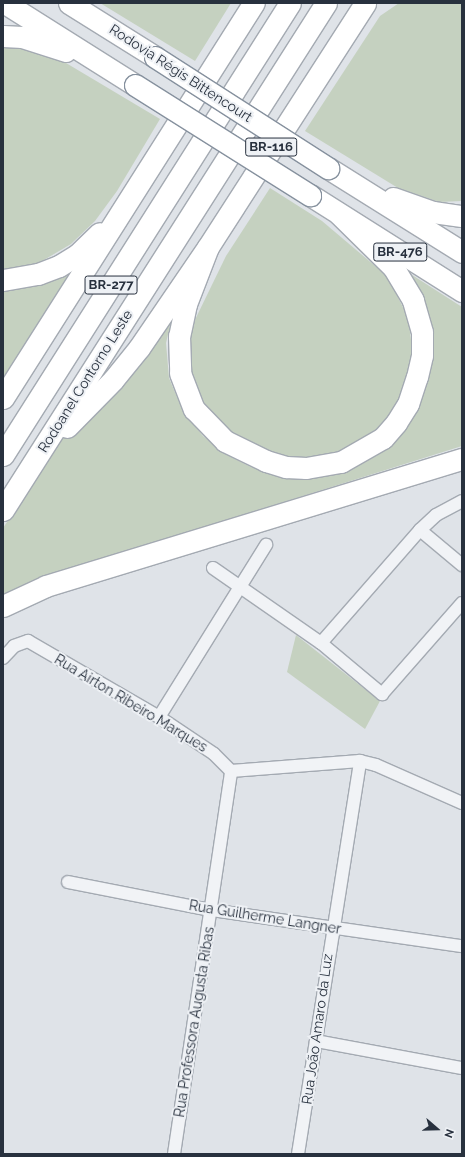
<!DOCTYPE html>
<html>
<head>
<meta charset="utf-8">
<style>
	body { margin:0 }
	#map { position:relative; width:465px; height:1157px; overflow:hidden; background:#dfe3e8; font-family:Raleway,sans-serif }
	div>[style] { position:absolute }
	.green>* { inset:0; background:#c5d1c0 }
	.roads { filter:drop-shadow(1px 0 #a4aab2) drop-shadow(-1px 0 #a4aab2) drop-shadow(0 1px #a4aab2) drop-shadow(0 -1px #a4aab2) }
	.street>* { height:12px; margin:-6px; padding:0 6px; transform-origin:6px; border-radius:6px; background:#f1f3f6 }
	.highway>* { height:21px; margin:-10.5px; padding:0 10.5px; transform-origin:10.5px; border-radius:10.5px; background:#fff }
	.bridges { filter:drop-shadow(1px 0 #86919e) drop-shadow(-1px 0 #86919e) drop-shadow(0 1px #86919e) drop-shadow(0 -1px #86919e) }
	.highway-bridge>* { height:21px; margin:-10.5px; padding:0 10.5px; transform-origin:10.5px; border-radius:10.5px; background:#fff }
	span { translate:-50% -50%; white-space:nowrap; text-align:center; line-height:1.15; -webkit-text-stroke:4px #eef1f5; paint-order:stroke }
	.shield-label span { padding:1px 3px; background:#eef1f5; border:1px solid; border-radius:3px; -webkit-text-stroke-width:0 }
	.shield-label { font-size:13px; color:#28313e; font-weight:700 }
	.street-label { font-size:14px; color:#28313e }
	.frame { position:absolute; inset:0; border:4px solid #28313e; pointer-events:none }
	.north { position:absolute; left:417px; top:1109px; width:40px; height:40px; -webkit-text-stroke:3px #eef1f5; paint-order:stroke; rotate:110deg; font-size:11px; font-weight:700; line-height:16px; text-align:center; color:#28313e }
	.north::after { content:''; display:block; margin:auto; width:14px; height:18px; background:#28313e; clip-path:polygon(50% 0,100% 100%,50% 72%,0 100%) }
</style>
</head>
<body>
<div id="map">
	<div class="green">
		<div style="clip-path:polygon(100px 3px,231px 3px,195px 61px)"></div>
		<div style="clip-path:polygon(399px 3px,462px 3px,462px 201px,439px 202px,398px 188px,305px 131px,380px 16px)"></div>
		<div style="clip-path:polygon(3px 47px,23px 47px,61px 60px,160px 119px,117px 191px,95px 221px,71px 244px,37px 264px,3px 269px)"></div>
		<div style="clip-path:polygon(270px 188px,322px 221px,387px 276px,408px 317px,414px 362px,398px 410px,370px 438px,344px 452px,284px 460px,226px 435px,202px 403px,189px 367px,191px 328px,226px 256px)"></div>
		<div style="clip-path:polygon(75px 265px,3px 384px,3px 289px)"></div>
		<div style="clip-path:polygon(409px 273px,462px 307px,462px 446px,131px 550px,3px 596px,3px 528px,64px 437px,124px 379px,175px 305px,166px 343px,169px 378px,183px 411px,203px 436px,227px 455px,251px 467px,280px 475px,330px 473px,417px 397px)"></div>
		<div style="clip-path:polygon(296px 635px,380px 701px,365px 729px,287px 672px)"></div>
	</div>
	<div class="roads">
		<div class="street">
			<div style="left:420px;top:530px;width:55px;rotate:39.8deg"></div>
			<div style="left:213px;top:568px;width:131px;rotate:34.8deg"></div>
			<div style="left:321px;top:643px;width:80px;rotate:39.9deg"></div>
			<div style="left:382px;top:694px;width:121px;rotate:-48.7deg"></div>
			<div style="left:321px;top:643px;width:150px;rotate:-48.8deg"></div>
			<div style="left:420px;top:530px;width:22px;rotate:-43deg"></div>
			<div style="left:436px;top:515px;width:30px;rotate:-28deg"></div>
			<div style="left:3px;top:658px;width:16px;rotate:-47deg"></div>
			<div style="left:14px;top:646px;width:15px;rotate:-20deg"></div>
			<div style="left:28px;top:641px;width:151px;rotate:30.1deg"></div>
			<div style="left:159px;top:717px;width:66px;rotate:33.9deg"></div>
			<div style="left:214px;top:754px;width:24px;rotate:45deg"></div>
			<div style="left:159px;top:717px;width:203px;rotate:-58.1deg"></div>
			<div style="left:231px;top:771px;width:129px;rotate:-4.4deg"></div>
			<div style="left:360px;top:761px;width:16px;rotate:14deg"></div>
			<div style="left:376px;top:765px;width:94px;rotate:23.8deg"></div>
			<div style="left:68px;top:882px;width:146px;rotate:11.1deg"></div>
			<div style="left:211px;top:910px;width:254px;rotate:8.2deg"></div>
			<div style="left:316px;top:1041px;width:148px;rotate:10.5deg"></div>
			<div style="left:174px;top:1154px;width:387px;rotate:-81.5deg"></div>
			<div style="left:298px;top:1154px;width:398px;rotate:-81deg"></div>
		</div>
		<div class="highway">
			<div style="left:5px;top:3px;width:154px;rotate:32.2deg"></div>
			<div style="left:69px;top:3px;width:102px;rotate:32.1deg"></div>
			<div style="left:3px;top:36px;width:19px;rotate:3deg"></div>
			<div style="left:22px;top:37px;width:46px;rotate:17.7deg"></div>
			<div style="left:328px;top:168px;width:158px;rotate:32.1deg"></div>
			<div style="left:310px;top:195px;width:180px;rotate:32.3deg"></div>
			<div style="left:393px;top:198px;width:42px;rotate:19.3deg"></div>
			<div style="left:433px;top:212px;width:29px;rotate:8deg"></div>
			<div style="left:208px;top:247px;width:61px;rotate:111.1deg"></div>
			<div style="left:186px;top:304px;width:33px;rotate:102deg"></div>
			<div style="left:179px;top:336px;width:37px;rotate:88deg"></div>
			<div style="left:180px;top:373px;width:39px;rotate:69deg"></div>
			<div style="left:194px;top:409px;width:45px;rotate:45.9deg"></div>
			<div style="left:225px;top:441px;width:46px;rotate:26deg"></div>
			<div style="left:266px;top:461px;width:21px;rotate:17deg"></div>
			<div style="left:286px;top:467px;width:20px;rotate:3deg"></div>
			<div style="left:306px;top:468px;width:36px;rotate:-10deg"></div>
			<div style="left:341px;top:462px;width:48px;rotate:-29.7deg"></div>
			<div style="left:383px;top:438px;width:20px;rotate:-49deg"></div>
			<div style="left:396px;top:423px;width:22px;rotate:-58deg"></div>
			<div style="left:408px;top:404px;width:28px;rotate:-72deg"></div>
			<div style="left:417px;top:377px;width:23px;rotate:-77deg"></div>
			<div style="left:422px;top:355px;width:23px;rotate:-90deg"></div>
			<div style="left:422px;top:332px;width:33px;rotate:-106deg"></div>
			<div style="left:413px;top:300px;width:39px;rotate:-121deg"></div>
			<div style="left:393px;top:267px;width:76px;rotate:-135.5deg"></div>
			<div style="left:3px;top:280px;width:36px;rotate:-10deg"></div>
			<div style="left:38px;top:274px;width:22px;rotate:-21deg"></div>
			<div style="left:59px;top:266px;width:22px;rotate:-32deg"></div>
			<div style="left:78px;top:254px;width:30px;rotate:-44deg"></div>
			<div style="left:3px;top:398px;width:468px;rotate:-57.6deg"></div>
			<div style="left:67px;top:427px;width:66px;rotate:-45.6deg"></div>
			<div style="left:113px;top:380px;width:41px;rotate:-50.9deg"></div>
			<div style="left:139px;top:348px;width:122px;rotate:-55.7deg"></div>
			<div style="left:208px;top:247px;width:290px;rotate:-57.2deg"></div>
			<div style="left:3px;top:455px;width:535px;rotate:-57.59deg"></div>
			<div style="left:3px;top:510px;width:601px;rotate:-57.5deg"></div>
			<div style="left:3px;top:606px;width:47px;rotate:-24.9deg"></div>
			<div style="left:46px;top:586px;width:435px;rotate:-17deg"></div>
		</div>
	</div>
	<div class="bridges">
		<div class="highway-bridge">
			<div style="left:155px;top:57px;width:206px;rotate:32.7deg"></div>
			<div style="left:135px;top:85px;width:207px;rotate:32.2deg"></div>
		</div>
	</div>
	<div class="shield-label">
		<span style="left:271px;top:147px">BR-116</span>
		<span style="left:400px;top:252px">BR-476</span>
		<span style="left:111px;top:285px">BR-277</span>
	</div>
	<div class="street-label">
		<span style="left:181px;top:73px;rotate:33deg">Rodovia Régis Bittencourt</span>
		<span style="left:85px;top:381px;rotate:-58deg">Rodoanel Contorno Leste</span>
		<span style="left:131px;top:703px;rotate:31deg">Rua Airton Ribeiro Marques</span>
		<span style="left:265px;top:917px;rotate:9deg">Rua Guilherme Langner</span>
		<span style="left:194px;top:1022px;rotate:-81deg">Rua Professora Augusta Ribas</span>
		<span style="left:317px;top:1029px;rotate:-82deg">Rua João Amaro da Luz</span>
	</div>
	<div class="frame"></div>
	<div class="north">N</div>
</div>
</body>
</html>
